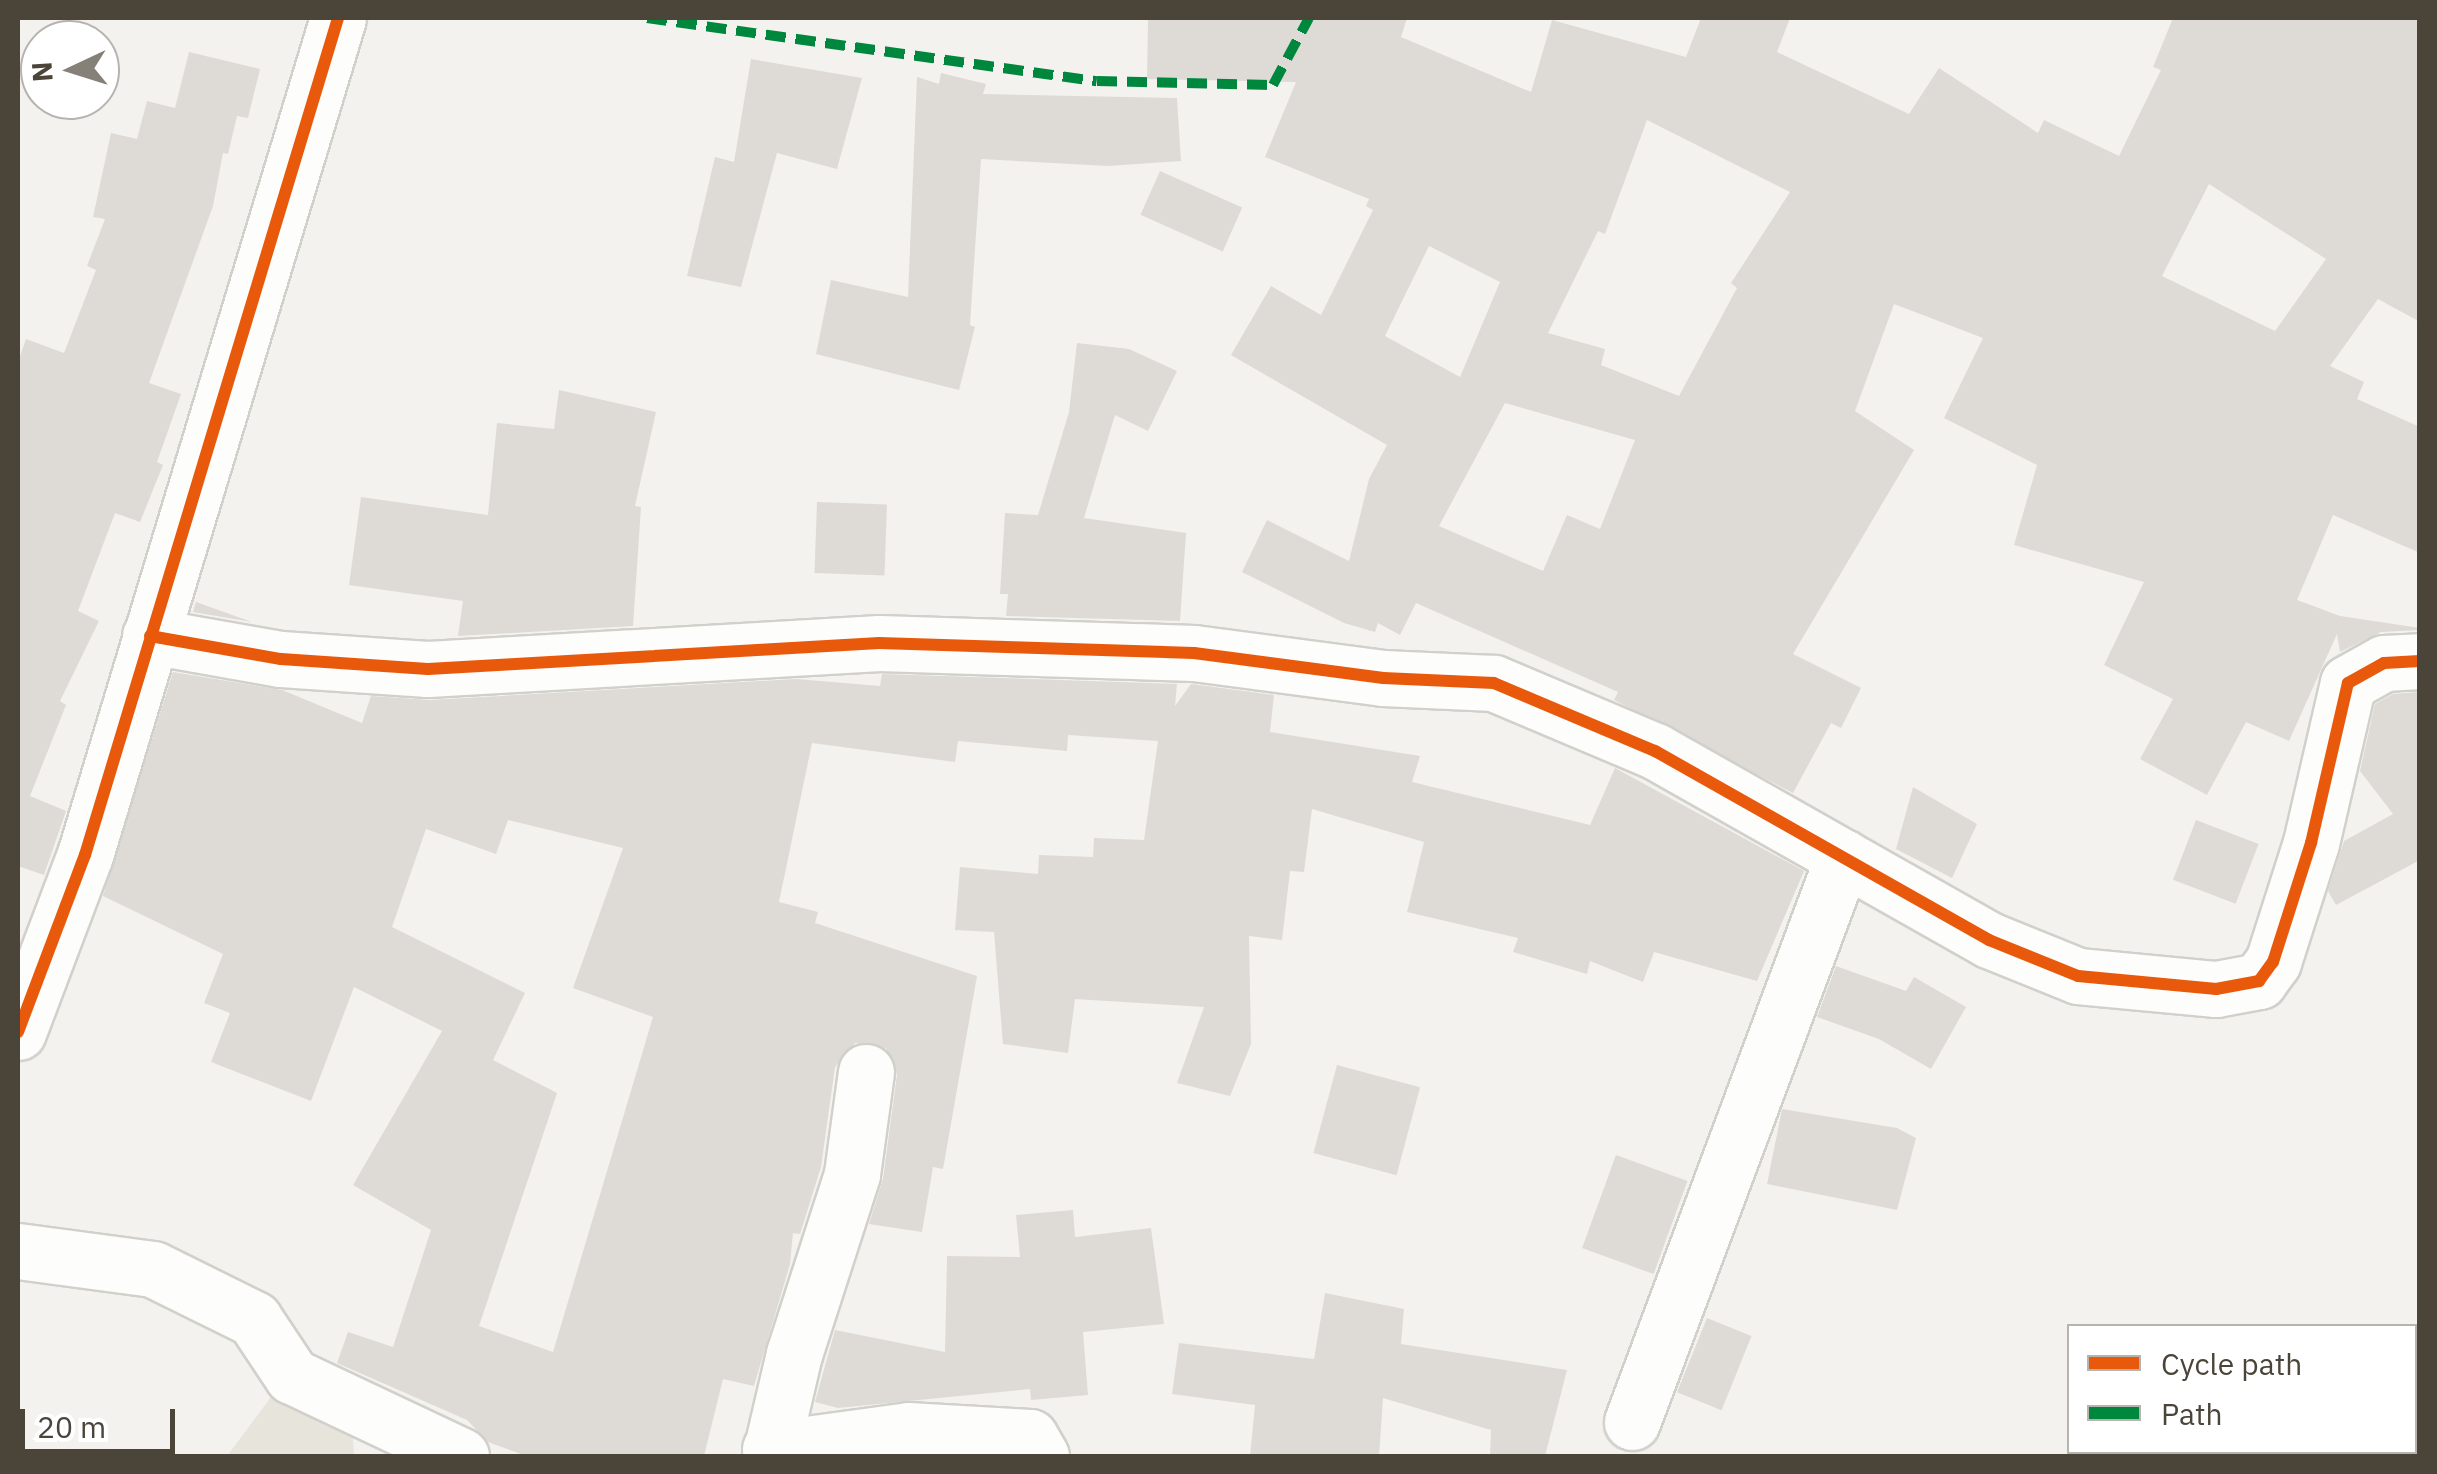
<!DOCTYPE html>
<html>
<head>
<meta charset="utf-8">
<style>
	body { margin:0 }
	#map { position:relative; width:2437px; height:1474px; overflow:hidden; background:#f4f2ee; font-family:"IBM Plex Sans",sans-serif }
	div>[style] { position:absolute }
	.residential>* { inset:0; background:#e7e4dc }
	.building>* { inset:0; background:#dedbd6; transform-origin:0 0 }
	.roads { filter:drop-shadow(2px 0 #d2d0cb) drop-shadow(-2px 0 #d2d0cb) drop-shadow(0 2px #d2d0cb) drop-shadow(0 -2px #d2d0cb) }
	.minor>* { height:55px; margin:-27.5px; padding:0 27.5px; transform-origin:27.5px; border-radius:27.5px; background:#fdfdfc }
	.quiet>* { height:10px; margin-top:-5px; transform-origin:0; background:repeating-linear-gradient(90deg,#00873e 0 20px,transparent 0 30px) }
	.cycleway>* { height:12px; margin:-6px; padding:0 6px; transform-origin:6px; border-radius:6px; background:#e8590c }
	span { translate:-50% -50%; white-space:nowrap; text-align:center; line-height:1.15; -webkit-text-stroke:9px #fff; paint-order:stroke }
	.frame { position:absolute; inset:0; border:20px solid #4b4439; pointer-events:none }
	.legend { position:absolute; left:2067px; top:1324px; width:350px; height:130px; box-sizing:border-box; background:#fff; border:2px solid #b7b4b0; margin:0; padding:12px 18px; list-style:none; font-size:30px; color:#4b4439 }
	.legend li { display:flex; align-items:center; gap:20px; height:50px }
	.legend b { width:50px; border:2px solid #b7b4b0 }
	.north { position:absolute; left:20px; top:20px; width:100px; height:100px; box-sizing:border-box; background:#fff; border:2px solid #b7b4b0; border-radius:50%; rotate:266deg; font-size:28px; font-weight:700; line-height:40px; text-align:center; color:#4b4439 }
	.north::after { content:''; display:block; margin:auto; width:35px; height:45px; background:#868178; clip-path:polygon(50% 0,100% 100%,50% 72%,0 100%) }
	.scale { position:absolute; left:20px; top:1409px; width:155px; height:45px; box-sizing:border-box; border:5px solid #4b4439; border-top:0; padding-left:12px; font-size:30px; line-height:35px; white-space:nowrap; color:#4b4439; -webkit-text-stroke:8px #fff; paint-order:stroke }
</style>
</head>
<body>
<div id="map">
	<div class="residential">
		<div style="clip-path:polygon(277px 1389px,352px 1425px,354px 1456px,227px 1456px)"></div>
	</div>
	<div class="building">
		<div style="clip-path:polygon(evenodd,1148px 18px,1407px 18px,1401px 37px,1531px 92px,1552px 20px,1686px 57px,1701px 18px,1790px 18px,1777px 52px,1909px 114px,1939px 68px,2038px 133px,2044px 120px,2119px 156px,2161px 70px,2153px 67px,2173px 18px,2420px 18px,2420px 322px,2378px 299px,2330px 366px,2364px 382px,2357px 399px,2420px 427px,2420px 553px,2333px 515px,2297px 600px,2340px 616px,2420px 628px,2420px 630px,2381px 632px,2340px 652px,2337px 634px,2289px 741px,2246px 722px,2207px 795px,2140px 759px,2173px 699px,2104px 665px,2144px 582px,2014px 545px,2037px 465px,1944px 418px,1983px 338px,1894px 304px,1855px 411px,1914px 450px,1793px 654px,1861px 688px,1841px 728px,1831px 723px,1793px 793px,1614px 700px,1618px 692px,1416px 603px,1400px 635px,1378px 623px,1375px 632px,1344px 623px,1242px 572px,1267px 520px,1349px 561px,1369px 479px,1387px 445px,1231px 355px,1271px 286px,1321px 315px,1373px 210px,1366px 206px,1369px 199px,1265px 157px,1296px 82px,1147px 79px,1148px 18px,1647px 120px,1790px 192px,1731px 283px,1737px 288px,1679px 396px,1601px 365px,1605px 349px,1548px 333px,1598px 231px,1605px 234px,1647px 120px,1148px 18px,2209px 184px,2326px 259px,2275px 331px,2162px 276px,2209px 184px,1148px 18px,1429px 246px,1500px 282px,1460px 377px,1385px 336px,1429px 246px,1148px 18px,1505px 403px,1635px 440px,1600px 529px,1567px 515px,1543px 571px,1439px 526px,1505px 403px)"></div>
		<div style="clip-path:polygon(189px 52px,260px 69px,248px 118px,237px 116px,228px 154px,223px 153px,213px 206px,149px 383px,181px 394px,157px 462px,163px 465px,140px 522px,115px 513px,78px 611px,99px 621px,60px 701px,66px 705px,30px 796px,66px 811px,44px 875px,18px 866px,18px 362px,26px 339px,64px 353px,96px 270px,87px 266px,105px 219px,93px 217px,111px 133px,137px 139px,147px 101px,175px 108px)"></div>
		<div style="clip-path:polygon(751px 59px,862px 78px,837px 169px,777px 153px,741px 287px,687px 276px,715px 157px,734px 162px)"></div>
		<div style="clip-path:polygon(941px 73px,986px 84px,983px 94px,1177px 98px,1181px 161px,1108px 166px,981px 159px,970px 325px,975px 327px,959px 390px,816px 354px,831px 280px,908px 297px,917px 77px,939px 84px)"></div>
		<div style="left:1160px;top:171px;width:90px;height:48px;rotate:24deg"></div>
		<div style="clip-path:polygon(1077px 343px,1129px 349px,1177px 371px,1148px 431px,1115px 415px,1084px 518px,1186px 533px,1180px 621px,1006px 616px,1008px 594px,1000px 594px,1005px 513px,1038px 515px,1069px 412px)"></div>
		<div style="clip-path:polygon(559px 390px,656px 412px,635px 506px,641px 507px,633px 626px,458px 636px,463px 601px,349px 585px,361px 497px,488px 515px,497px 423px,554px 429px)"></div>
		<div style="left:817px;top:502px;width:70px;height:71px;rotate:2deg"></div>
		<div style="clip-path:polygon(196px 602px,252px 622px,193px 612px)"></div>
		<div style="clip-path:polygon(evenodd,173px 672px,282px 690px,362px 723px,371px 696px,430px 700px,796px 679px,880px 686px,882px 674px,1177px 684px,1175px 706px,1191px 684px,1274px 695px,1270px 732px,1420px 756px,1412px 782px,1590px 825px,1615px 768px,1804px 871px,1757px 981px,1654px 952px,1643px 982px,1590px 961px,1587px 974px,1513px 952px,1518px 938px,1407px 912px,1424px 842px,1312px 809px,1304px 872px,1290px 871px,1282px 940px,1249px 936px,1251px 1044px,1230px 1096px,1177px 1083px,1204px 1007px,1075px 999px,1068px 1053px,1003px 1044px,994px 932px,955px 930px,960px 867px,1038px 874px,1039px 855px,1093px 857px,1094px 838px,1144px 840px,1158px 741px,1068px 735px,1067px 751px,958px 741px,955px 762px,812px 743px,779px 902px,818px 912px,815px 923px,977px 976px,943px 1169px,933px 1167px,922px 1232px,869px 1224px,883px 1179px,897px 1075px,886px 1048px,855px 1043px,835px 1067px,821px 1167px,800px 1234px,793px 1233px,790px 1264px,754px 1386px,723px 1379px,704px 1456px,526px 1456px,488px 1442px,467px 1420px,337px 1363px,348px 1332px,393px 1347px,431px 1230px,353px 1185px,442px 1031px,354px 987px,311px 1101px,211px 1062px,230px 1013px,204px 1003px,223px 954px,103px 896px,173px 672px,508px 820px,623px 848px,573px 988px,653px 1017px,553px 1352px,479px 1326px,557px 1093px,493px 1060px,525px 993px,392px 927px,426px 829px,496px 854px,508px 820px)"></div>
		<div style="clip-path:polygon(2420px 692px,2420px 860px,2336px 905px,2328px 891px,2344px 841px,2393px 814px,2360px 771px,2375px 704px,2393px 694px)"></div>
		<div style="clip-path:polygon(1913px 787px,1977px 824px,1952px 878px,1896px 849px)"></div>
		<div style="left:2196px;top:820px;width:67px;height:64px;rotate:21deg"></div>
		<div style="clip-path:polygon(1836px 966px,1906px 991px,1914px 977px,1966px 1007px,1931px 1069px,1879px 1039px,1817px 1017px)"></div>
		<div style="left:1337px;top:1065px;width:86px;height:91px;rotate:15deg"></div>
		<div style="clip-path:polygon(1782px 1109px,1897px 1128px,1916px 1138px,1897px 1210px,1767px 1184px)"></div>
		<div style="left:1616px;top:1155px;width:76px;height:99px;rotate:20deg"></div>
		<div style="clip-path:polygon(1073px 1210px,1075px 1237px,1151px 1228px,1164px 1324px,1083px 1332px,1088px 1395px,1031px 1400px,1030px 1389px,838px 1408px,815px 1402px,835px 1330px,945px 1352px,947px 1256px,1020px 1257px,1016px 1215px)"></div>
		<div style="clip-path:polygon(1325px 1293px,1404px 1309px,1401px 1344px,1567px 1370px,1545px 1456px,1490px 1456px,1491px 1430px,1383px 1398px,1379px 1456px,1250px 1456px,1255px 1405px,1172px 1394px,1179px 1343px,1314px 1359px)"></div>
		<div style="left:1707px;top:1318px;width:48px;height:80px;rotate:22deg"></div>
	</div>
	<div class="roads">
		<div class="minor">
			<div style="left:150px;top:636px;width:133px;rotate:10deg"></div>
			<div style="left:281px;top:659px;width:147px;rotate:3.9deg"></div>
			<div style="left:428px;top:669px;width:452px;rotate:-3.3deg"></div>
			<div style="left:879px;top:643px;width:315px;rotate:1.8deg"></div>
			<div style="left:1194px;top:653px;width:191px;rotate:7.5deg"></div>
			<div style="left:1383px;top:678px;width:111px;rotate:2.6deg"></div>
			<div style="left:1494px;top:683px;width:175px;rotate:22.9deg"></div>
			<div style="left:1655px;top:751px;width:384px;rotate:29.5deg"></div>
			<div style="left:1989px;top:940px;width:96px;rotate:22deg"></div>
			<div style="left:2078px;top:976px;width:139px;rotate:5.4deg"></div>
			<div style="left:2216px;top:989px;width:44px;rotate:-10.5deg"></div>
			<div style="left:2259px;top:981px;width:24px;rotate:-54deg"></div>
			<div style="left:2273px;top:962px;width:125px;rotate:-72.3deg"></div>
			<div style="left:2311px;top:843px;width:164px;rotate:-77deg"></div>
			<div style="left:2348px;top:683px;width:41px;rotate:-29.1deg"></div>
			<div style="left:2384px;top:663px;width:36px;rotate:-3deg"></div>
			<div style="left:18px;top:1032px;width:189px;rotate:-69.3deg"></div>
			<div style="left:85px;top:855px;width:874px;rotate:-73.18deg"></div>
			<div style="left:18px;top:1251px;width:136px;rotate:7.6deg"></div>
			<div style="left:153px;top:1269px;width:113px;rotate:26.3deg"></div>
			<div style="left:254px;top:1319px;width:69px;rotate:56.3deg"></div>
			<div style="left:292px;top:1376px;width:187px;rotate:25.3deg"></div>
			<div style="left:1632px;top:1422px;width:603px;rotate:-69.52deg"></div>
			<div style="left:770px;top:1449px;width:139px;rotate:-7.8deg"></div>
			<div style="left:908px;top:1430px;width:122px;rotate:3.3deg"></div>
			<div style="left:1030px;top:1437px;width:22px;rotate:60deg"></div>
			<div style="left:770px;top:1456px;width:105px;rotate:-76.8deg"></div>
			<div style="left:794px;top:1354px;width:189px;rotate:-72.1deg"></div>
			<div style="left:852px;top:1174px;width:103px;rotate:-82.2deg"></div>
		</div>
	</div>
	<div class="quiet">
		<div style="left:647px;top:18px;width:454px;rotate:8deg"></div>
		<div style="left:1097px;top:81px;width:176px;rotate:1.3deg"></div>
		<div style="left:1273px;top:85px;width:76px;rotate:-61.8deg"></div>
	</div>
	<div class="cycleway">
		<div style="left:150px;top:636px;width:133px;rotate:10deg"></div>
		<div style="left:281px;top:659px;width:147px;rotate:3.9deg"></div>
		<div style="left:428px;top:669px;width:452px;rotate:-3.3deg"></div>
		<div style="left:879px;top:643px;width:315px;rotate:1.8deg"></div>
		<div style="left:1194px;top:653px;width:191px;rotate:7.5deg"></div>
		<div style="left:1383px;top:678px;width:111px;rotate:2.6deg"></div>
		<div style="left:1494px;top:683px;width:175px;rotate:22.9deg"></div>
		<div style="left:1655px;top:751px;width:384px;rotate:29.5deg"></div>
		<div style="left:1989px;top:940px;width:96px;rotate:22deg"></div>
		<div style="left:2078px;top:976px;width:139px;rotate:5.4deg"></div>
		<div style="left:2216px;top:989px;width:44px;rotate:-10.5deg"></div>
		<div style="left:2259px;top:981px;width:24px;rotate:-54deg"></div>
		<div style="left:2273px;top:962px;width:125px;rotate:-72.3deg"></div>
		<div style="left:2311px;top:843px;width:164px;rotate:-77deg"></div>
		<div style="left:2348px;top:683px;width:41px;rotate:-29.1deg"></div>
		<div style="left:2384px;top:663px;width:36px;rotate:-3deg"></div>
		<div style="left:18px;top:1032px;width:189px;rotate:-69.3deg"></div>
		<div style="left:85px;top:855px;width:874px;rotate:-73.18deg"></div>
	</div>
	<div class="frame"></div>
	<ul class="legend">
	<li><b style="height:12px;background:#e8590c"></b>Cycle path</li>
	<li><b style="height:12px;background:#00873e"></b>Path</li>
	</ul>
	<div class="north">N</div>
	<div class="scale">20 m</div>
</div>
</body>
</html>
